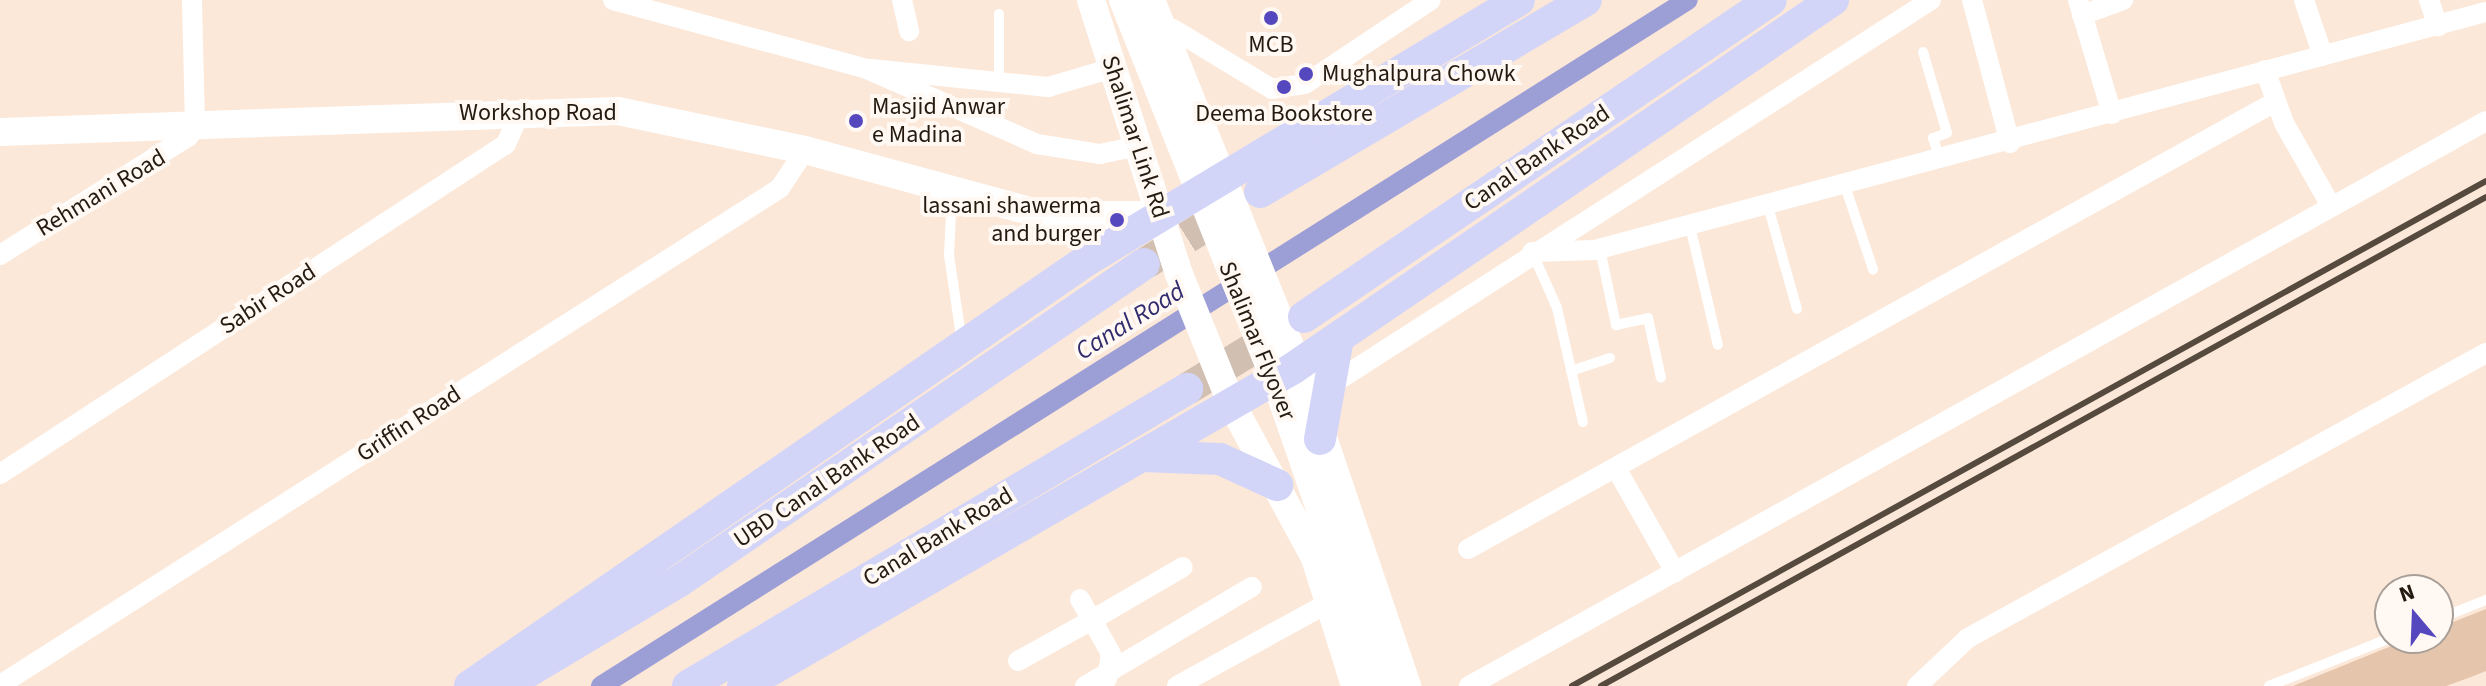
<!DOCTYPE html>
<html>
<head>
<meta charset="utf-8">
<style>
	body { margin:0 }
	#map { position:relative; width:2486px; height:686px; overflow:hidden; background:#fce8d9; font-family:"Source Sans 3",sans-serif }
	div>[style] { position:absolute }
	.canal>* { height:20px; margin:-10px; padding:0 10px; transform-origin:10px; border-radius:10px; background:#9c9ed6 }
	.building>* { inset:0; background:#e5c5ac }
	.trunk-tunnel>* { height:32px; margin-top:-16px; transform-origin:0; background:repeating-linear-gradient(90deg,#d1bfb1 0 32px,transparent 0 48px) }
	.service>* { height:10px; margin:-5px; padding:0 5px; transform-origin:5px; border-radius:5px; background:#fff }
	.minor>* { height:20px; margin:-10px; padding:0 10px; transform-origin:10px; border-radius:10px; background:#fff }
	.secondary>* { height:28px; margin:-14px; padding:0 14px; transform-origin:14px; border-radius:14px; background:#fff }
	.trunk>* { height:32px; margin:-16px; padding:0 16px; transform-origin:16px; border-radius:16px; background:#d2d4f8 }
	.rail>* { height:6px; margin:-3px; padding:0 3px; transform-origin:3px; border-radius:3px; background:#56493e }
	.dots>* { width:22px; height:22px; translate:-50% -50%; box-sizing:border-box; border:4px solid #fff8f3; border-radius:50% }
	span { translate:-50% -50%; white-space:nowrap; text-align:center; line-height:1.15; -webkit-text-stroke:8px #fff8f3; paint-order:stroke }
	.poi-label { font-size:24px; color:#251a10 }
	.left { translate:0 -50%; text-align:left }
	.right { translate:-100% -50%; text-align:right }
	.street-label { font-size:24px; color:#251a10 }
	.water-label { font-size:26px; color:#302b6d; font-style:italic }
	.north { position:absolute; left:2374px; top:574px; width:80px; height:80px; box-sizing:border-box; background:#fff8f3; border:2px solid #a89f98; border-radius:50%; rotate:341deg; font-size:22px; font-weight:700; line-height:32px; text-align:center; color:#251a10 }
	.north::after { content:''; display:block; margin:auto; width:28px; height:36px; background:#5548bf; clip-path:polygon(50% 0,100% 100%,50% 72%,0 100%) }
</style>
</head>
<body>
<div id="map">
	<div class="canal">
		<div style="left:601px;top:686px;width:1285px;rotate:-32.26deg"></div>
	</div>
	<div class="building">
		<div style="clip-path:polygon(2486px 609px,2486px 671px,2471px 677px,2446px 686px,2293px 686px,2411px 638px,2438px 638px,2438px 628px)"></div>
	</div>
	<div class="trunk-tunnel">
		<div style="left:1146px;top:263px;width:106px;rotate:-31.9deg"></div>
		<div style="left:1187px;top:389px;width:115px;rotate:-31.5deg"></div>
	</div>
	<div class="service">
		<div style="left:999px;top:14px;width:66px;rotate:90deg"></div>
		<div style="left:1923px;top:52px;width:84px;rotate:73.5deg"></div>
		<div style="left:1947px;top:133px;width:15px;rotate:160deg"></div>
		<div style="left:1933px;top:138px;width:22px;rotate:72deg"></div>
		<div style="left:1845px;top:186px;width:88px;rotate:71.4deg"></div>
		<div style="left:952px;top:192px;width:63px;rotate:92.7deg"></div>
		<div style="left:949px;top:255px;width:89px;rotate:81.6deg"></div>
		<div style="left:1768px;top:206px;width:107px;rotate:74.3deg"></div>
		<div style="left:1690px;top:226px;width:122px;rotate:76.8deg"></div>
		<div style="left:1600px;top:249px;width:78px;rotate:78.1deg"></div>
		<div style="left:1616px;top:325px;width:33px;rotate:-12deg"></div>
		<div style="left:1648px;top:318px;width:61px;rotate:77.8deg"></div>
		<div style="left:1533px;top:254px;width:59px;rotate:66deg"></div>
		<div style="left:1557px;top:308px;width:117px;rotate:77.2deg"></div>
		<div style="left:1571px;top:371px;width:41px;rotate:-18.4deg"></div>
		<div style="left:2438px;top:619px;width:52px;rotate:-21.6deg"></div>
		<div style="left:2269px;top:686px;width:130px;rotate:-21.6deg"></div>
	</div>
	<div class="minor">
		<div style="left:613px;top:0;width:263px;rotate:15.2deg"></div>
		<div style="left:867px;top:69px;width:186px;rotate:23.8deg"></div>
		<div style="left:1037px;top:144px;width:64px;rotate:9deg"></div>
		<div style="left:1100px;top:154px;width:40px;rotate:-12deg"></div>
		<div style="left:902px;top:0;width:32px;rotate:77deg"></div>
		<div style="left:1972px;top:0;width:148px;rotate:75.1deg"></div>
		<div style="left:2078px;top:0;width:119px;rotate:73.4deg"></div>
		<div style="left:2304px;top:0;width:59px;rotate:71.3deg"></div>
		<div style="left:2429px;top:0;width:28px;rotate:71deg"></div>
		<div style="left:2082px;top:15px;width:44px;rotate:-20.1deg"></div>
		<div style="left:1173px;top:29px;width:116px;rotate:31.2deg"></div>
		<div style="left:1272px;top:89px;width:33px;rotate:-9deg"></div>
		<div style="left:1305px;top:84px;width:151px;rotate:-33.7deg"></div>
		<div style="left:871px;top:69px;width:178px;rotate:5.8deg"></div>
		<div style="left:1048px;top:87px;width:68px;rotate:-16.3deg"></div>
		<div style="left:2265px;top:70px;width:56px;rotate:70.3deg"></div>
		<div style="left:2284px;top:123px;width:95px;rotate:60.5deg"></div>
		<div style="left:1532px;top:252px;width:63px;rotate:-1.8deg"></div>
		<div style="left:1595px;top:250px;width:922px;rotate:-14.96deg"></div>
		<div style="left:0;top:255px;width:223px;rotate:-32.2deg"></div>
		<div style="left:189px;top:136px;width:13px;rotate:-63deg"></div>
		<div style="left:195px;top:124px;width:124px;rotate:-91.4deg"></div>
		<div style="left:1329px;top:386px;width:715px;rotate:-32.67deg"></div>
		<div style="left:1616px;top:468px;width:120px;rotate:60.4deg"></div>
		<div style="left:0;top:474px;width:604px;rotate:-33.11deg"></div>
		<div style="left:506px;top:144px;width:36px;rotate:-66deg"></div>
		<div style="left:1468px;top:549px;width:923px;rotate:-28.98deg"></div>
		<div style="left:1018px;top:661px;width:85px;rotate:-29deg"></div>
		<div style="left:1092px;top:620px;width:24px;rotate:-120deg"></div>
		<div style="left:1107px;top:679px;width:25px;rotate:-81deg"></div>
		<div style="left:1111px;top:654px;width:39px;rotate:-119deg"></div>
		<div style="left:1092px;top:620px;width:105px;rotate:-30.2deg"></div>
		<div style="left:0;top:685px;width:925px;rotate:-32.5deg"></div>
		<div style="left:780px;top:188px;width:45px;rotate:-56.7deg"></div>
		<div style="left:1085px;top:686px;width:194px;rotate:-30.7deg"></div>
		<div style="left:1177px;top:686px;width:175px;rotate:-28.8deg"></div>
		<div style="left:1469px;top:686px;width:1163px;rotate:-29.05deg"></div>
		<div style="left:1917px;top:686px;width:70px;rotate:-43.3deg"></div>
		<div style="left:1968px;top:638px;width:591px;rotate:-28.82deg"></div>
	</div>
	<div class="secondary">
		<div style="left:1091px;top:0;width:288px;rotate:72.2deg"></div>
		<div style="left:1179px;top:274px;width:141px;rotate:68deg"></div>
		<div style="left:1232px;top:405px;width:174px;rotate:61.5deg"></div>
		<div style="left:1315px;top:558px;width:134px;rotate:72.6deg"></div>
		<div style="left:1123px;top:0;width:426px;rotate:68.2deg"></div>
		<div style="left:1281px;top:396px;width:307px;rotate:71deg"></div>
		<div style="left:1151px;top:0;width:414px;rotate:68.1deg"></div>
		<div style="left:1305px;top:384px;width:319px;rotate:71.3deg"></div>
		<div style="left:0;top:132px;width:618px;rotate:-1.95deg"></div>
		<div style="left:618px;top:111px;width:191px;rotate:11.8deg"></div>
		<div style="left:805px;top:150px;width:249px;rotate:15.2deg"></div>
		<div style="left:1045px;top:215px;width:115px"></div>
	</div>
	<div class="trunk">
		<div style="left:1260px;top:192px;width:378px;rotate:-30.5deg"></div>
		<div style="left:1304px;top:317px;width:564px;rotate:-34.17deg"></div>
		<div style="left:1320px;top:439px;width:103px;rotate:-79.9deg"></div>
		<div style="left:1143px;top:456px;width:77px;rotate:2.2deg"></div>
		<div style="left:1220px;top:459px;width:63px;rotate:24.5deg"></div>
		<div style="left:470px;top:686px;width:750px;rotate:-34.62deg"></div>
		<div style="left:1087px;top:260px;width:504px;rotate:-31.04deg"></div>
		<div style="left:504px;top:686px;width:203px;rotate:-30.9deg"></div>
		<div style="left:678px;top:582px;width:564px;rotate:-34.31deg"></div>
		<div style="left:688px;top:686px;width:581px;rotate:-30.76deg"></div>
		<div style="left:743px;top:686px;width:634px;rotate:-30deg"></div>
		<div style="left:1292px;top:369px;width:655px;rotate:-34.3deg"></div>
	</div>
	<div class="rail">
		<div style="left:1572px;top:686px;width:1044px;rotate:-28.92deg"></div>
		<div style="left:1601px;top:686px;width:1011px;rotate:-28.92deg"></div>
	</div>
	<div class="dots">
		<div style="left:1271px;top:18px;background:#5548bf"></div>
		<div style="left:1306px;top:74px;background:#5548bf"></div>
		<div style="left:1284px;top:87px;background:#5548bf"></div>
		<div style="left:856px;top:121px;background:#5548bf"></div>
		<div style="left:1117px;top:220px;background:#5548bf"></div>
	</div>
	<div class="poi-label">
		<span style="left:1271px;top:45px">MCB</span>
		<span class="left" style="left:1322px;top:74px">Mughalpura Chowk</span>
		<span class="left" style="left:872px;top:121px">Masjid Anwar<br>e Madina</span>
		<span style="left:1284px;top:114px">Deema Bookstore</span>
		<span class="right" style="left:1101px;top:220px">lassani shawerma<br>and burger</span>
	</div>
	<div class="street-label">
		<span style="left:538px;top:113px">Workshop Road</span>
		<span style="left:1135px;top:137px;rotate:72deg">Shalimar Link Rd</span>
		<span style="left:1537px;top:158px;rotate:-34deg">Canal Bank Road</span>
		<span style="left:101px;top:193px;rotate:-31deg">Rehmani Road</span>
		<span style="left:268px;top:299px;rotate:-33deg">Sabir Road</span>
		<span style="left:1257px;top:341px;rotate:68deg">Shalimar Flyover</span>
		<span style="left:409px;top:424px;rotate:-33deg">Griffin Road</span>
		<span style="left:827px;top:481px;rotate:-34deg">UBD Canal Bank Road</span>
		<span style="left:938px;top:537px;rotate:-31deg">Canal Bank Road</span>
	</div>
	<div class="water-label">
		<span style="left:1130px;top:321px;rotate:-32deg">Canal Road</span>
	</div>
	<div class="north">N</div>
</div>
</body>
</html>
